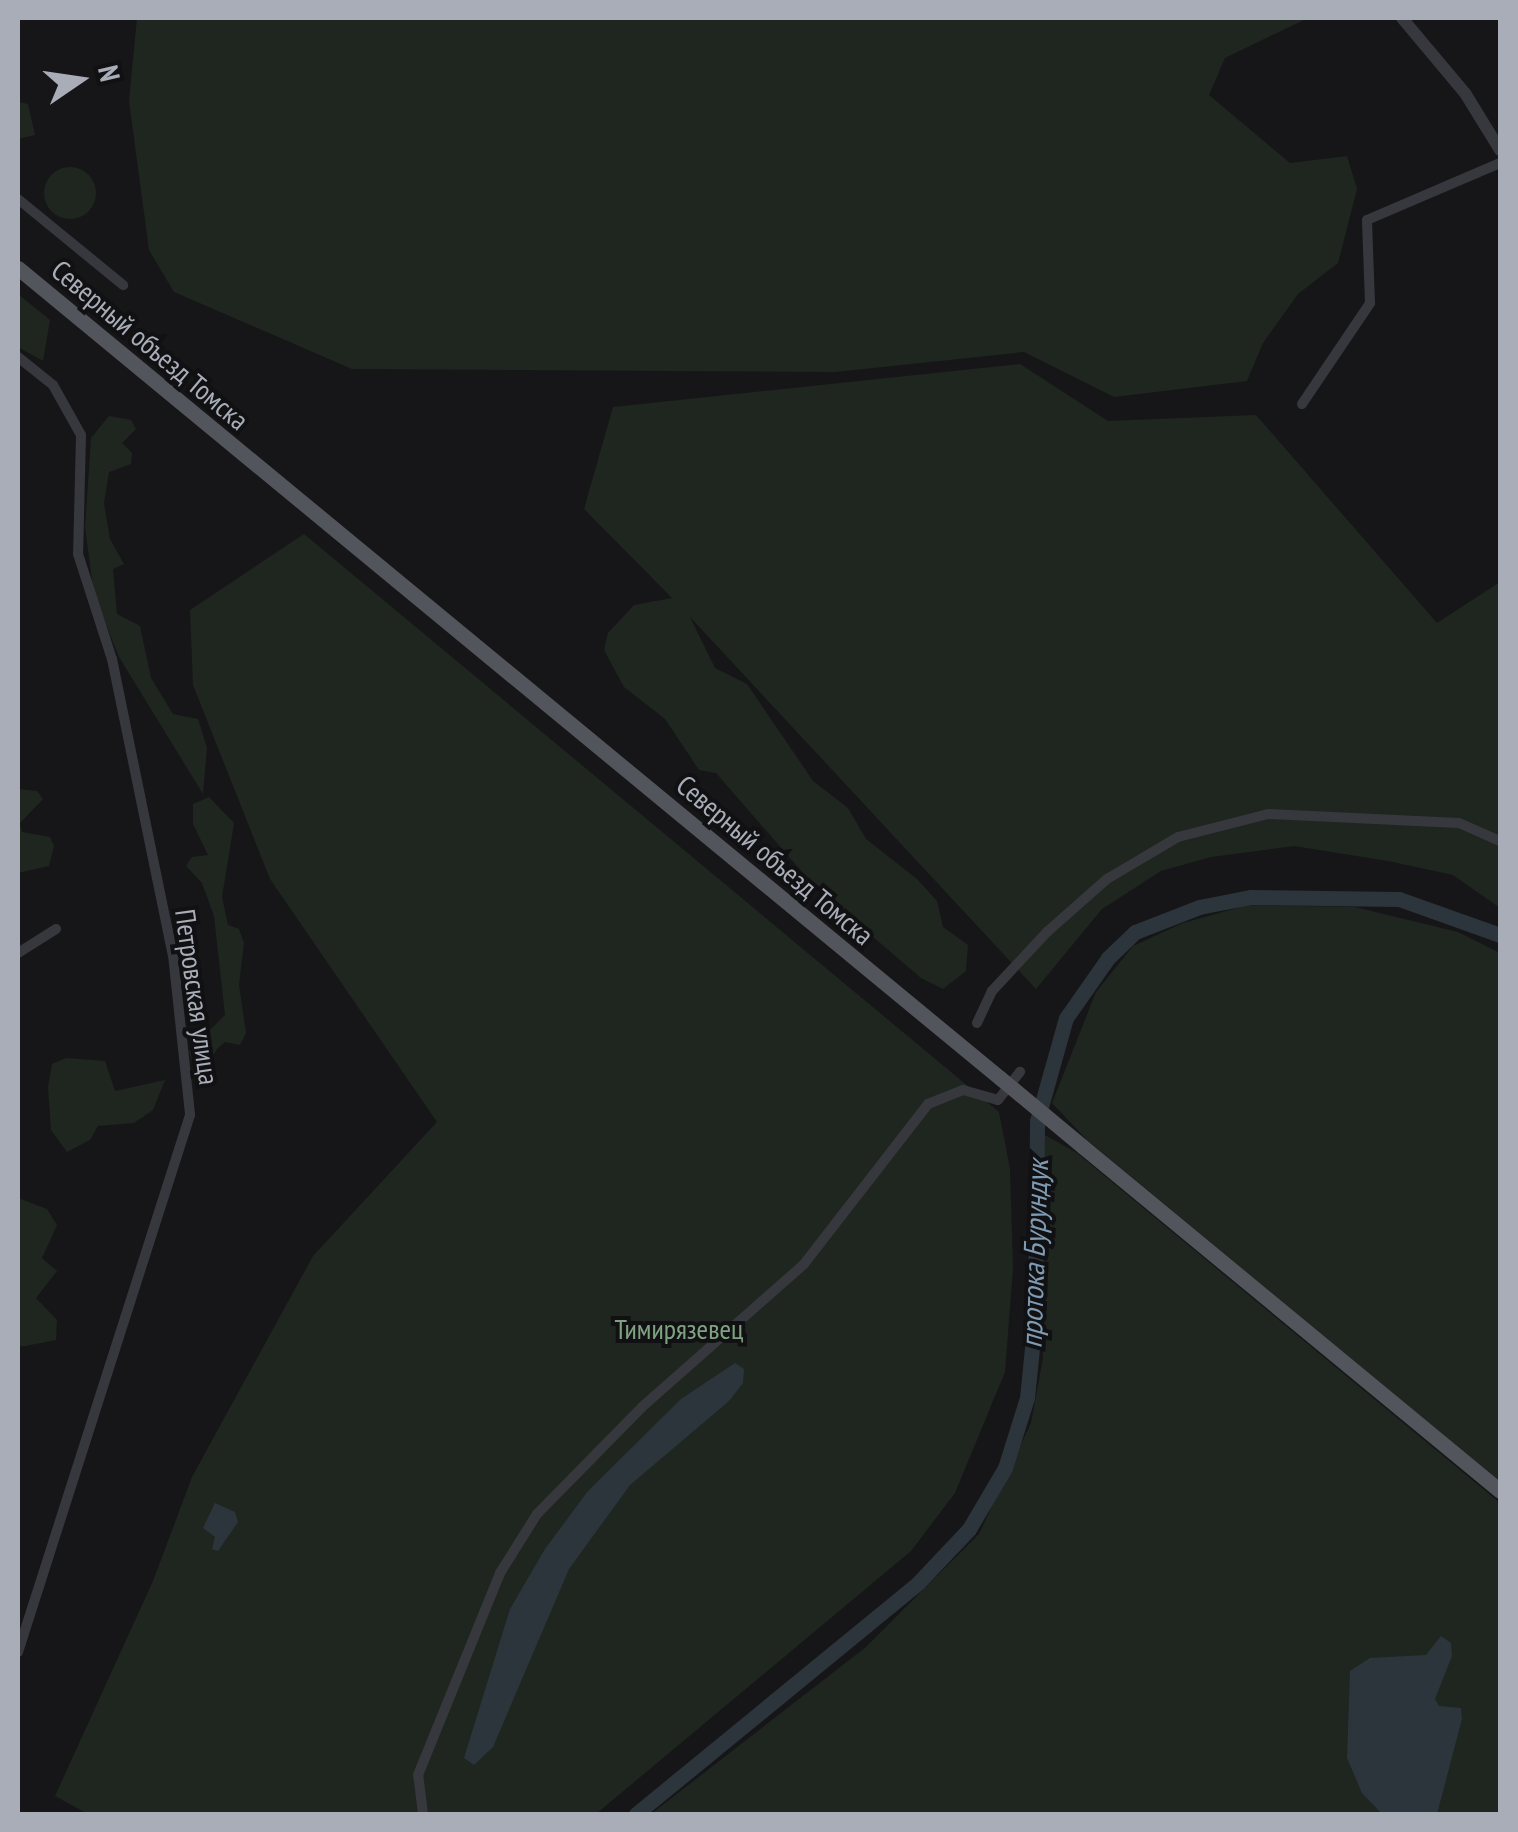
<!DOCTYPE html>
<html>
<head>
<meta charset="utf-8">
<style>
	body { margin:0 }
	#map { position:relative; width:1518px; height:1832px; overflow:hidden; background:#161618; font-family:"PT Sans Narrow",sans-serif }
	div>[style] { position:absolute }
	.green>* { inset:0; background:#1e261f }
	.round { border-radius:50% }
	.water>* { inset:0; background:#2c353c }
	.river>* { height:15px; margin:-7.5px; padding:0 7.5px; transform-origin:7.5px; border-radius:7.5px; background:#2c353c }
	.minor>* { height:10px; margin:-5px; padding:0 5px; transform-origin:5px; border-radius:5px; background:#37383d }
	.tertiary>* { height:12px; margin:-6px; padding:0 6px; transform-origin:6px; border-radius:6px; background:#37383d }
	.primary>* { height:15px; margin:-7.5px; padding:0 7.5px; transform-origin:7.5px; border-radius:7.5px; background:#53555c }
	.primary-bridge>* { height:15px; margin:-7.5px; padding:0 7.5px; transform-origin:7.5px; border-radius:7.5px; background:#53555c }
	span { translate:-50% -50%; white-space:nowrap; text-align:center; line-height:1.15; -webkit-text-stroke:8px #111113; paint-order:stroke }
	.street-label { font-size:28px; color:#a8adb8 }
	.park-label { font-size:28px; color:#7fa381 }
	.water-label { font-size:30px; color:#7f9bb3; font-style:italic }
	.frame { position:absolute; inset:0; border:20px solid #a8adb8; pointer-events:none }
	.north { position:absolute; left:30px; top:30px; width:100px; height:100px; -webkit-text-stroke:8px #111113; paint-order:stroke; rotate:77deg; font-size:28px; font-weight:700; line-height:40px; text-align:center; color:#a8adb8 }
	.north::after { content:''; display:block; margin:auto; width:35px; height:45px; background:#a8adb8; clip-path:polygon(50% 0,100% 100%,50% 72%,0 100%) }
</style>
</head>
<body>
<div id="map">
	<div class="green">
		<div style="clip-path:polygon(137px 18px,1308px 18px,1225px 58px,1209px 95px,1290px 163px,1347px 156px,1357px 189px,1338px 263px,1298px 294px,1263px 343px,1247px 381px,1114px 397px,1024px 352px,835px 372px,352px 369px,174px 292px,149px 250px,129px 101px)"></div>
		<div style="clip-path:polygon(18px 102px,28px 104px,35px 135px,18px 139px)"></div>
		<div class="round" style="left:44px;top:167px;width:52px;height:52px"></div>
		<div style="clip-path:polygon(18px 294px,50px 320px,43px 361px,18px 347px)"></div>
		<div style="clip-path:polygon(1020px 364px,1108px 421px,1256px 415px,1437px 623px,1500px 582px,1500px 908px,1453px 875px,1388px 861px,1294px 846px,1211px 857px,1161px 871px,1102px 909px,1036px 989px,690px 617px,715px 668px,747px 684px,813px 781px,848px 808px,866px 839px,917px 879px,937px 901px,943px 927px,968px 945px,966px 971px,943px 989px,921px 978px,817px 889px,716px 773px,699px 770px,665px 719px,624px 687px,604px 650px,608px 633px,634px 605px,672px 598px,584px 509px,613px 407px)"></div>
		<div style="clip-path:polygon(109px 416px,131px 420px,136px 429px,122px 443px,132px 453px,131px 464px,109px 472px,104px 503px,110px 539px,124px 564px,113px 569px,117px 614px,140px 626px,151px 678px,173px 714px,198px 719px,207px 748px,203px 794px,119px 657px,94px 595px,85px 527px,91px 438px)"></div>
		<div style="clip-path:polygon(304px 534px,999px 1112px,1010px 1169px,1013px 1268px,1005px 1372px,955px 1493px,911px 1551px,596px 1814px,88px 1814px,55px 1796px,153px 1581px,192px 1477px,313px 1256px,437px 1122px,270px 879px,193px 685px,190px 610px)"></div>
		<div style="clip-path:polygon(18px 789px,37px 791px,43px 799px,20px 823px,22px 832px,50px 837px,54px 846px,49px 866px,18px 873px)"></div>
		<div style="clip-path:polygon(209px 797px,234px 823px,222px 897px,228px 925px,239px 929px,244px 943px,239px 985px,246px 1033px,240px 1045px,225px 1042px,217px 1049px,197px 1082px,189px 1051px,225px 1015px,214px 916px,202px 883px,186px 866px,192px 857px,208px 855px,193px 824px,193px 804px)"></div>
		<div style="clip-path:polygon(1248px 905px,1355px 907px,1458px 932px,1500px 953px,1500px 1482px,1087px 1140px,1052px 1103px,1096px 992px,1133px 946px,1183px 923px)"></div>
		<div style="clip-path:polygon(66px 1058px,105px 1061px,115px 1091px,165px 1080px,153px 1110px,134px 1123px,98px 1126px,90px 1140px,67px 1152px,51px 1130px,48px 1087px,52px 1064px)"></div>
		<div style="clip-path:polygon(1043px 1134px,1077px 1153px,1500px 1503px,1500px 1814px,651px 1814px,866px 1647px,979px 1534px,1031px 1423px,1043px 1358px)"></div>
		<div style="clip-path:polygon(18px 1198px,47px 1209px,57px 1225px,42px 1258px,57px 1271px,36px 1298px,57px 1320px,56px 1340px,25px 1346px,18px 1346px)"></div>
	</div>
	<div class="water">
		<div style="clip-path:polygon(735px 1363px,744px 1369px,743px 1383px,729px 1401px,630px 1485px,569px 1569px,493px 1747px,474px 1765px,464px 1758px,510px 1609px,545px 1549px,588px 1491px,681px 1399px)"></div>
		<div style="clip-path:polygon(215px 1503px,235px 1512px,238px 1522px,218px 1551px,212px 1549px,215px 1537px,203px 1528px)"></div>
		<div style="clip-path:polygon(1441px 1636px,1451px 1643px,1452px 1656px,1435px 1699px,1439px 1706px,1461px 1708px,1462px 1719px,1437px 1814px,1382px 1814px,1362px 1793px,1347px 1758px,1350px 1671px,1370px 1658px,1426px 1655px)"></div>
	</div>
	<div class="river">
		<div style="left:636px;top:1814px;width:365px;rotate:-39.3deg"></div>
		<div style="left:918px;top:1583px;width:74px;rotate:-46.6deg"></div>
		<div style="left:969px;top:1529px;width:71px;rotate:-59.5deg"></div>
		<div style="left:1005px;top:1468px;width:73px;rotate:-72.6deg"></div>
		<div style="left:1027px;top:1398px;width:80px;rotate:-84.3deg"></div>
		<div style="left:1035px;top:1318px;width:197px;rotate:-89.4deg"></div>
		<div style="left:1037px;top:1121px;width:107px;rotate:-74.3deg"></div>
		<div style="left:1066px;top:1018px;width:73px;rotate:-55deg"></div>
		<div style="left:1108px;top:958px;width:37px;rotate:-44deg"></div>
		<div style="left:1135px;top:932px;width:69px;rotate:-21.3deg"></div>
		<div style="left:1199px;top:907px;width:53px;rotate:-10.9deg"></div>
		<div style="left:1251px;top:897px;width:148px;rotate:0.8deg"></div>
		<div style="left:1399px;top:899px;width:107px;rotate:19.6deg"></div>
	</div>
	<div class="minor">
		<div style="left:18px;top:199px;width:136px;rotate:39.3deg"></div>
		<div style="left:18px;top:357px;width:45px;rotate:38.7deg"></div>
		<div style="left:53px;top:385px;width:57px;rotate:60.8deg"></div>
		<div style="left:81px;top:435px;width:119px;rotate:91.4deg"></div>
		<div style="left:78px;top:554px;width:110px;rotate:72.1deg"></div>
		<div style="left:112px;top:659px;width:302px;rotate:78.4deg"></div>
		<div style="left:173px;top:955px;width:161px;rotate:83.9deg"></div>
		<div style="left:190px;top:1115px;width:564px;rotate:107.76deg"></div>
		<div style="left:1302px;top:404px;width:122px;rotate:-56deg"></div>
		<div style="left:1370px;top:303px;width:83px;rotate:-92.1deg"></div>
		<div style="left:1367px;top:220px;width:145px;rotate:-23.2deg"></div>
		<div style="left:18px;top:953px;width:45px;rotate:-32.3deg"></div>
		<div style="left:977px;top:1023px;width:35px;rotate:-65deg"></div>
		<div style="left:992px;top:991px;width:81px;rotate:-47deg"></div>
		<div style="left:1047px;top:932px;width:80px;rotate:-41.5deg"></div>
		<div style="left:1107px;top:879px;width:82px;rotate:-30.6deg"></div>
		<div style="left:1178px;top:837px;width:93px;rotate:-14.3deg"></div>
		<div style="left:1268px;top:814px;width:191px;rotate:2.7deg"></div>
		<div style="left:1459px;top:823px;width:45px;rotate:23.7deg"></div>
		<div style="left:423px;top:1814px;width:39px;rotate:-97deg"></div>
		<div style="left:418px;top:1775px;width:218px;rotate:-67.9deg"></div>
		<div style="left:500px;top:1573px;width:70px;rotate:-57.9deg"></div>
		<div style="left:537px;top:1514px;width:150px;rotate:-45.5deg"></div>
		<div style="left:642px;top:1407px;width:216px;rotate:-41.4deg"></div>
		<div style="left:804px;top:1264px;width:202px;rotate:-52.2deg"></div>
		<div style="left:928px;top:1104px;width:38px;rotate:-22deg"></div>
		<div style="left:963px;top:1090px;width:36px;rotate:16deg"></div>
		<div style="left:998px;top:1100px;width:36px;rotate:-52deg"></div>
	</div>
	<div class="tertiary">
		<div style="left:1402px;top:18px;width:98px;rotate:50deg"></div>
		<div style="left:1465px;top:93px;width:67px;rotate:58.4deg"></div>
	</div>
	<div class="primary">
		<div style="left:18px;top:268px;width:1273px;rotate:39.52deg"></div>
		<div style="left:1082px;top:1146px;width:542px;rotate:39.53deg"></div>
	</div>
	<div class="primary-bridge">
		<div style="left:1000px;top:1078px;width:107px;rotate:39.7deg"></div>
	</div>
	<div class="street-label">
		<span style="left:150px;top:345px;rotate:40deg">Северный объезд Томска</span>
		<span style="left:775px;top:860px;rotate:40deg">Северный объезд Томска</span>
		<span style="left:197px;top:997px;rotate:82deg">Петровская улица</span>
	</div>
	<div class="park-label">
		<span style="left:679px;top:1329px">Тимирязевец</span>
	</div>
	<div class="water-label">
		<span style="left:1034px;top:1254px;rotate:-88deg">протока Бурундук</span>
	</div>
	<div class="frame"></div>
	<div class="north">N</div>
</div>
</body>
</html>
